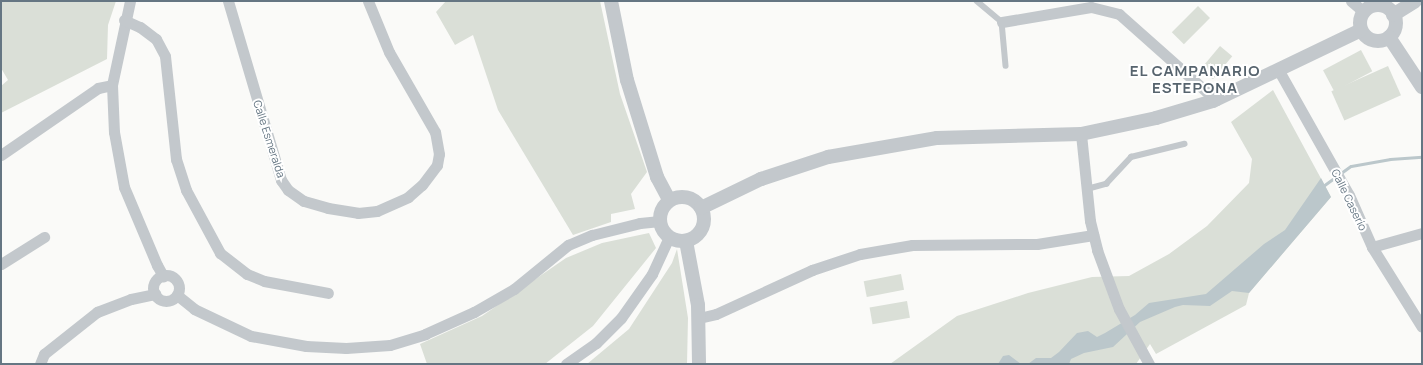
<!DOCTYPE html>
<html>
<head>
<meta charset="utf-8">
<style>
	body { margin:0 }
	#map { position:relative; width:1423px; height:365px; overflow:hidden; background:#fafaf8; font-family:Manrope,sans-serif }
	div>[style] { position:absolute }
	.green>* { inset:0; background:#dadfd7; transform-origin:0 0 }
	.water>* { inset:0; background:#bbc7cb }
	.stream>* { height:3px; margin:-1.5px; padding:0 1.5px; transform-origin:1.5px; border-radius:1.5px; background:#bbc7cb }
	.service>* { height:5.5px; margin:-2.75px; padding:0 2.75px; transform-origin:2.75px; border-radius:2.75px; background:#c3c8cc }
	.minor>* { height:11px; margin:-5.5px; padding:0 5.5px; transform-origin:5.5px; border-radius:5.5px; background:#c3c8cc }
	.minor>.ring { margin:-5.5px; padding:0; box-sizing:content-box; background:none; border:11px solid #c3c8cc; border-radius:50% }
	.tertiary>* { height:14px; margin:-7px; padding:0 7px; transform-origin:7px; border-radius:7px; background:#c3c8cc }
	.tertiary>.ring { margin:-7px; padding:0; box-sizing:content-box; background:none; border:14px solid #c3c8cc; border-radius:50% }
	span { translate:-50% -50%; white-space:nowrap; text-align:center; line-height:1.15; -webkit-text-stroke:4px #fff; paint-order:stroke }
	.street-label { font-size:11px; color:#657683 }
	.district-label { font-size:15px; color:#57646e; font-weight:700; letter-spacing:1px }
	.frame { position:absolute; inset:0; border:2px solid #657683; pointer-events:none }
</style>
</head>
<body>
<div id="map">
	<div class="green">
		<div style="clip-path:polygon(1px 1px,116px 1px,108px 25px,107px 59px,1px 113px,1px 86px,8px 80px,1px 68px)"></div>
		<div style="clip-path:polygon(446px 1px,600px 1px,620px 94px,647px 172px,631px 194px,635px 209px,611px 214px,611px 222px,573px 235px,498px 110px,473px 35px,455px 45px,436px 12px)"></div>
		<div style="left:1198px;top:6px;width:17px;height:37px;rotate:45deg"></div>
		<div style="left:1220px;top:46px;width:16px;height:30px;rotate:40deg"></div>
		<div style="left:1361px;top:50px;width:24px;height:43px;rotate:62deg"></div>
		<div style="left:1388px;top:66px;width:32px;height:62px;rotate:66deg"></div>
		<div style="clip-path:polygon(1273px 90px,1331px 197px,1249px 293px,1246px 305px,1156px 354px,1150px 344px,1136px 364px,890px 364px,957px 316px,1028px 293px,1092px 277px,1129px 276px,1169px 254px,1207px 226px,1249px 183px,1252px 159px,1231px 122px)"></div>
		<div style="clip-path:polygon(649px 233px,656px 248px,593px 326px,545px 364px,427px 364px,420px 344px,482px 316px,566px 258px,602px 243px)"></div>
		<div style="clip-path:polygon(677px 249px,688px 318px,687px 364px,587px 364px,629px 329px,672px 263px)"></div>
		<div style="left:901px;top:274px;width:16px;height:38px;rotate:79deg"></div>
		<div style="left:907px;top:301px;width:17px;height:38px;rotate:80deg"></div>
	</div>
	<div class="water">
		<div style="clip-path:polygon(1321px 178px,1331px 197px,1249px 293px,1232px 291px,1210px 306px,1183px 305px,1175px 307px,1140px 322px,1113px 347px,1084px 353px,1071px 359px,1069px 364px,1028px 364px,1036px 358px,1051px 358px,1059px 352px,1077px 333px,1088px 331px,1097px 337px,1105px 333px,1135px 315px,1149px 303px,1206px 294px,1264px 244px,1285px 230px)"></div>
		<div style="clip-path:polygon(1009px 355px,1021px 364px,1022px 364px,998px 364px,1003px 356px)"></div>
	</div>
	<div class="stream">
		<div style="left:1323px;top:186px;width:34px;rotate:-36deg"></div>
		<div style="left:1351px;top:166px;width:40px;rotate:-10deg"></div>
		<div style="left:1390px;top:159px;width:32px;rotate:-4deg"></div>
	</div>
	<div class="service">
		<div style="left:977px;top:1px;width:33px;rotate:40deg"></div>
		<div style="left:1002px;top:22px;width:44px;rotate:84.8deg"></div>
		<div style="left:1087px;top:189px;width:20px;rotate:-15deg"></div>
		<div style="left:1106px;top:184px;width:37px;rotate:-47deg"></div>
		<div style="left:1131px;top:157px;width:55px;rotate:-13.8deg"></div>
	</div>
	<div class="minor">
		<div style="left:130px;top:1px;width:86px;rotate:102.1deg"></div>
		<div style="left:112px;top:85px;width:47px;rotate:87.6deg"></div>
		<div style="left:114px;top:132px;width:56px;rotate:79.7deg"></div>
		<div style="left:124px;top:187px;width:85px;rotate:67.1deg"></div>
		<div style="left:157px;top:265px;width:13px;rotate:61deg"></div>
		<div style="left:228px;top:1px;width:187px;rotate:73.5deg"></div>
		<div style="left:281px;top:180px;width:12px;rotate:55deg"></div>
		<div style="left:288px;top:190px;width:19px;rotate:35deg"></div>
		<div style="left:304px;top:201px;width:25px;rotate:16deg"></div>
		<div style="left:328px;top:208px;width:30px;rotate:9deg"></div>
		<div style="left:358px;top:213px;width:19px;rotate:-6deg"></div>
		<div style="left:377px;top:211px;width:34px;rotate:-24deg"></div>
		<div style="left:408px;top:197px;width:18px;rotate:-41deg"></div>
		<div style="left:422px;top:185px;width:25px;rotate:-53deg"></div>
		<div style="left:437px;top:165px;width:11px;rotate:-80deg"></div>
		<div style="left:439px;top:154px;width:22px;rotate:-100deg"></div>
		<div style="left:435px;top:132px;width:92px;rotate:-119.9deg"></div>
		<div style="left:389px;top:52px;width:55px;rotate:-112.4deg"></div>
		<div style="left:1351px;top:1px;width:17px;rotate:40deg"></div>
		<div style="left:124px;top:20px;width:17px;rotate:24deg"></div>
		<div style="left:140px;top:27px;width:20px;rotate:37deg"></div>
		<div style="left:156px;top:39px;width:19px;rotate:62deg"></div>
		<div style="left:165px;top:56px;width:104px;rotate:83.9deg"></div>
		<div style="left:176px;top:159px;width:33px;rotate:72deg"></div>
		<div style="left:186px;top:190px;width:72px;rotate:61.6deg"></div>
		<div style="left:220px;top:253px;width:34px;rotate:38deg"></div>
		<div style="left:247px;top:274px;width:18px;rotate:22deg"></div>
		<div style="left:264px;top:281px;width:65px;rotate:10.6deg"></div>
		<div style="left:1002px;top:22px;width:90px;rotate:-9.6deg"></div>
		<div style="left:1091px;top:7px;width:29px;rotate:14deg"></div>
		<div style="left:1119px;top:14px;width:130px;rotate:41.6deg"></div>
		<div style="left:1279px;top:71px;width:142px;rotate:60.6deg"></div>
		<div style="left:1349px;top:195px;width:57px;rotate:66.1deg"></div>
		<div style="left:1372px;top:247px;width:94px;rotate:58deg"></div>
		<div style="left:1081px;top:134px;width:87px;rotate:84.1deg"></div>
		<div style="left:1090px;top:221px;width:30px;rotate:76deg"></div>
		<div style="left:1097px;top:250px;width:63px;rotate:69.6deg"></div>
		<div style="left:1119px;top:309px;width:63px;rotate:61.4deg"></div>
		<div style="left:1px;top:155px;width:118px;rotate:-34.6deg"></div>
		<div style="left:98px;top:88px;width:14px;rotate:-12deg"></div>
		<div style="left:1372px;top:247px;width:52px;rotate:-15.6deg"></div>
		<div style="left:1px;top:264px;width:51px;rotate:-32.1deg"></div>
		<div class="ring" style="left:153px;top:275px;width:15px;height:15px"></div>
		<div style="left:177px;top:295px;width:22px;rotate:39deg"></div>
		<div style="left:194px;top:309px;width:63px;rotate:25.3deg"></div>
		<div style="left:251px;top:336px;width:56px;rotate:10.3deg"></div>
		<div style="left:306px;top:346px;width:40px;rotate:2.9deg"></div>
		<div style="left:346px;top:348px;width:44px;rotate:-3.9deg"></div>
		<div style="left:390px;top:345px;width:37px;rotate:-17deg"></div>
		<div style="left:425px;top:334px;width:54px;rotate:-24.2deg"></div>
		<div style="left:474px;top:312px;width:46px;rotate:-29.9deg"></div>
		<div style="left:514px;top:289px;width:70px;rotate:-39.2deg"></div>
		<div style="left:568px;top:245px;width:26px;rotate:-23deg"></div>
		<div style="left:592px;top:235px;width:49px;rotate:-14deg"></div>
		<div style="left:640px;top:223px;width:20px;rotate:-6deg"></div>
		<div style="left:699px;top:318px;width:17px;rotate:-13deg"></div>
		<div style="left:716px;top:314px;width:106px;rotate:-24.6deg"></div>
		<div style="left:812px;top:270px;width:51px;rotate:-18.4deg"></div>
		<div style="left:860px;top:254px;width:53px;rotate:-9.8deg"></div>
		<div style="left:912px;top:245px;width:125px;rotate:-0.5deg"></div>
		<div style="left:1037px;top:244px;width:57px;rotate:-9.1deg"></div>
		<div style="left:40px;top:364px;width:11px;rotate:-68deg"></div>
		<div style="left:44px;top:354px;width:68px;rotate:-38.4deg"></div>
		<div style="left:97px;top:312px;width:36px;rotate:-21deg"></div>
		<div style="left:131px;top:299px;width:25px;rotate:-12deg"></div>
		<div style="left:566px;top:364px;width:37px;rotate:-35deg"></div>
		<div style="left:596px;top:343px;width:35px;rotate:-45deg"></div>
		<div style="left:621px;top:318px;width:54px;rotate:-54.8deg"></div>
		<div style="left:652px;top:274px;width:41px;rotate:-65.3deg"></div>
	</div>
	<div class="tertiary">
		<div style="left:611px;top:1px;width:81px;rotate:78.6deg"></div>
		<div style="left:627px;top:80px;width:102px;rotate:72.8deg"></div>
		<div style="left:657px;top:177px;width:26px;rotate:62deg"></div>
		<div class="ring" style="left:1360px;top:5px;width:22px;height:22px"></div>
		<div style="left:1393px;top:15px;width:26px;rotate:-32deg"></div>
		<div style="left:1389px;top:37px;width:60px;rotate:56.6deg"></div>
		<div class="ring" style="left:660px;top:197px;width:30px;height:30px"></div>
		<div style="left:701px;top:208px;width:67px;rotate:-25.8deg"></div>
		<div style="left:761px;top:179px;width:71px;rotate:-18.2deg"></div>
		<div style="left:828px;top:157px;width:111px;rotate:-9.9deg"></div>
		<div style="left:937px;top:138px;width:144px;rotate:-1.6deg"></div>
		<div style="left:1081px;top:134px;width:77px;rotate:-12deg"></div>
		<div style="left:1156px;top:118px;width:59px;rotate:-16.6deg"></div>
		<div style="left:1213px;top:101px;width:164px;rotate:-25.6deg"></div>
		<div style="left:686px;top:241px;width:65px;rotate:79.4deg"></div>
		<div style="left:698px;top:305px;width:59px;rotate:89deg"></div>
	</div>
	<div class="street-label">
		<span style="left:269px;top:139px;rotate:72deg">Calle Esmeralda</span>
		<span style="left:1349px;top:200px;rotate:64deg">Calle Caserío</span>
	</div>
	<div class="district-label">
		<span style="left:1195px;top:79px">EL CAMPANARIO<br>ESTEPONA</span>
	</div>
	<div class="frame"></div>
</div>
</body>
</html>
